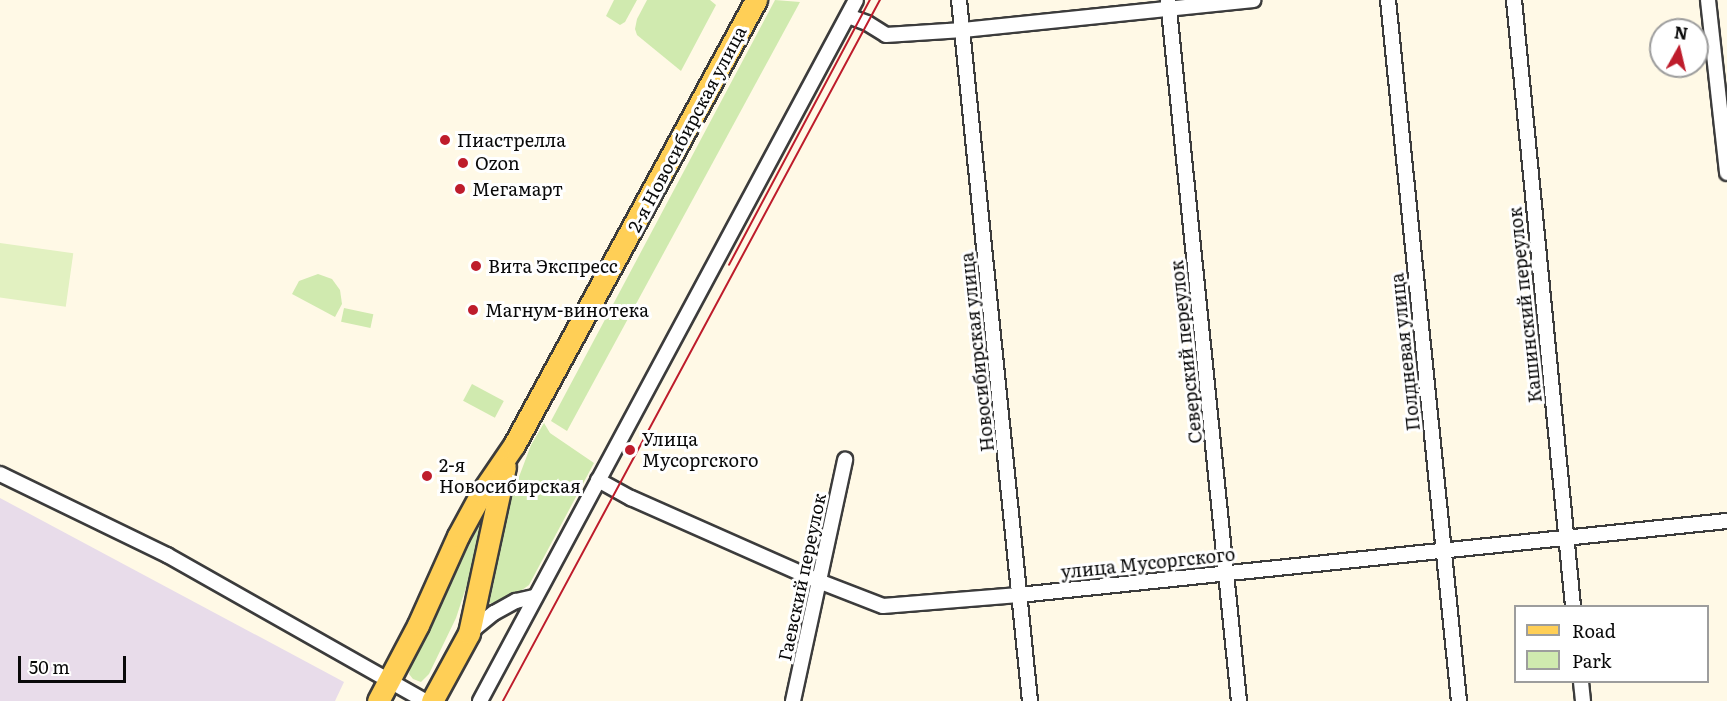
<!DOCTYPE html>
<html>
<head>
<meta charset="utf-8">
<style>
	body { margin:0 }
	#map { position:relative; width:1727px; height:701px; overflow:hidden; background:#fff9e6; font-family:Literata,serif }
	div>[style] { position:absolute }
	.industrial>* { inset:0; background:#e8dcea }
	.green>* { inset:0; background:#d0eaaf; transform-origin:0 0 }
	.pitch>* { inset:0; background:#e2f1c1; transform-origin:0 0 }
	.roads { filter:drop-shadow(2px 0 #3c3c3c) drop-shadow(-2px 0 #3c3c3c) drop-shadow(0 2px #3c3c3c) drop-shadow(0 -2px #3c3c3c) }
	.street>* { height:14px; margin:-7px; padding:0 7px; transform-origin:7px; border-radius:7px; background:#fff }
	.primary>* { height:21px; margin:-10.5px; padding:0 10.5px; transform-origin:10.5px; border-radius:10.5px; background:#ffcf56 }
	.tram>* { height:1.5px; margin:-0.75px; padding:0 0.75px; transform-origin:0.75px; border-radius:0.75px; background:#be1c2b }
	.dots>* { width:16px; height:16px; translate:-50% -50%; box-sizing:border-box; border:3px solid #fff; border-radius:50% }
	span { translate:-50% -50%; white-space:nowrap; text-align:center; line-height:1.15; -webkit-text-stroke:6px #fff; paint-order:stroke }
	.street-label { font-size:18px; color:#090909 }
	.poi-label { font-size:18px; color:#090909 }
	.left { translate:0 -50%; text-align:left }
	.legend { position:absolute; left:1514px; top:605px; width:195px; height:78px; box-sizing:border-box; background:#fff; border:2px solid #9d9d9d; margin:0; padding:8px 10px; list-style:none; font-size:18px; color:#090909 }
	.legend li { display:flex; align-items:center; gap:12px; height:30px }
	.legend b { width:30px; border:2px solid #9d9d9d }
	.north { position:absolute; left:1649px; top:18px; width:60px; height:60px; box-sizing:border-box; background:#fff; border:2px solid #9d9d9d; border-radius:50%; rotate:8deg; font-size:16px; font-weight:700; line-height:24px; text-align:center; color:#090909 }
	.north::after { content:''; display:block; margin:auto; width:21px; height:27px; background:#be1c2b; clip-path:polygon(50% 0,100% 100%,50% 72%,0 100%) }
	.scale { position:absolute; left:18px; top:656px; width:108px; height:27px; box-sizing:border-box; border:3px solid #090909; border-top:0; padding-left:8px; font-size:18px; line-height:21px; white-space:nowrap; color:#090909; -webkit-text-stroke:4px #fff; paint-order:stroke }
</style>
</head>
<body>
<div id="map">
	<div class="industrial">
		<div style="clip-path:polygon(0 498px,344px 682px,335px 701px,0 701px)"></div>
	</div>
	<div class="green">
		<div style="clip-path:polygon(614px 0,637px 0,625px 22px,620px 25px,606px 16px)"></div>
		<div style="clip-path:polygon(647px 0,710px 0,716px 5px,681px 71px,637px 35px,635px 29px,637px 19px)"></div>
		<div style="clip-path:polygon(775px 0,800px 2px,567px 431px,551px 421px)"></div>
		<div style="clip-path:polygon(318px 274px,332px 279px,340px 290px,342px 304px,335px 317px,292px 294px,299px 281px)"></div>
		<div style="left:344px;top:308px;width:30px;height:14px;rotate:12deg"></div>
		<div style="left:472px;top:384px;width:36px;height:19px;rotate:28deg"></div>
		<div style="clip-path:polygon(544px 423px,550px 433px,594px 463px,529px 585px,512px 597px,489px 604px,511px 498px,531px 445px)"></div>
		<div style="clip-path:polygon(492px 486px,481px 542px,456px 618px,429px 674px,421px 682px,413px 679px,409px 674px,411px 666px,435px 620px,454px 568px)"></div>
	</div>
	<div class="pitch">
		<div style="left:0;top:243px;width:74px;height:54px;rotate:8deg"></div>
	</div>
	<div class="roads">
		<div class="street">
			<div style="left:959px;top:0;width:705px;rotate:84.22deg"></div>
			<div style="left:1168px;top:0;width:705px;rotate:84.22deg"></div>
			<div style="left:1388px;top:0;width:705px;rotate:84.22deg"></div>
			<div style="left:1514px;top:0;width:609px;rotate:84.44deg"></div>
			<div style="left:1708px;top:0;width:174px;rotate:83.7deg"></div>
			<div style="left:848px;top:16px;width:20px;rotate:20deg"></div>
			<div style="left:867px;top:23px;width:22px;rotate:32deg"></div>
			<div style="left:886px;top:35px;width:77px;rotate:-3.7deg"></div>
			<div style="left:963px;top:30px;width:292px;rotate:-5.9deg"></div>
			<div style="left:0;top:474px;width:186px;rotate:25.9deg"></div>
			<div style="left:167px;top:555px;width:296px;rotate:29.5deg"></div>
			<div style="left:598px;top:480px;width:38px;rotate:29deg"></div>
			<div style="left:631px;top:498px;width:208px;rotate:23.9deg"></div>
			<div style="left:821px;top:582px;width:66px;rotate:21.2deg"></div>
			<div style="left:883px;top:606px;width:136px;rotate:-4.6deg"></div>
			<div style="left:1019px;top:595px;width:712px;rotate:-5.97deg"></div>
			<div style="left:469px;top:633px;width:32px;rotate:-39deg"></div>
			<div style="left:494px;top:613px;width:25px;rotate:-29deg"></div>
			<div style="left:516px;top:601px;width:18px;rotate:-13deg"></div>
			<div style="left:1581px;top:682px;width:19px;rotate:84deg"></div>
			<div style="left:480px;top:701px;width:795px;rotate:-61.79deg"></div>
			<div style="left:793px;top:701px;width:247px;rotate:-77.8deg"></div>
		</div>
		<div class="primary">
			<div style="left:378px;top:701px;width:86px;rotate:-62.2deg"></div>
			<div style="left:418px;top:625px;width:98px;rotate:-65.8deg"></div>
			<div style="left:458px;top:536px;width:50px;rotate:-61.4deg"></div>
			<div style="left:482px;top:492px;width:57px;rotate:-55.8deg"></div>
			<div style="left:514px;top:445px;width:507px;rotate:-61.46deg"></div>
			<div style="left:432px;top:701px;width:77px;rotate:-61.4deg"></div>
			<div style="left:469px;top:633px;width:170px;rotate:-77.8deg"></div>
		</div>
	</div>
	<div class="tram">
		<div style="left:729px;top:265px;width:300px;rotate:-62deg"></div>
		<div style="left:503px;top:701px;width:796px;rotate:-61.73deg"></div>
	</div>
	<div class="dots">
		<div style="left:445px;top:140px;background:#be1c2b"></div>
		<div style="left:463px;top:163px;background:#be1c2b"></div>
		<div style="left:460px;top:189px;background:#be1c2b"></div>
		<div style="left:476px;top:266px;background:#be1c2b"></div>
		<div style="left:473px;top:310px;background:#be1c2b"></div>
		<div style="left:630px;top:450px;background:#be1c2b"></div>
		<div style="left:427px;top:476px;background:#be1c2b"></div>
	</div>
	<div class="street-label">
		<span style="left:687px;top:129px;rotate:-62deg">2-я Новосибирская улица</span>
		<span style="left:1525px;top:305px;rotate:-96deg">Кашинский переулок</span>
		<span style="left:977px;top:352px;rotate:-96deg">Новосибирская улица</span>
		<span style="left:1186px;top:352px;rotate:-96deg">Северский переулок</span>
		<span style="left:1405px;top:352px;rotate:-96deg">Полдневая улица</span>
		<span style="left:1148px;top:563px;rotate:-6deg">улица Мусоргского</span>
		<span style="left:802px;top:577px;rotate:-78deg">Гаевский переулок</span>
	</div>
	<div class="poi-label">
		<span class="left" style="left:457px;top:140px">Пиастрелла</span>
		<span class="left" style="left:475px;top:163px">Ozon</span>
		<span class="left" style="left:472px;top:189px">Мегамарт</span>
		<span class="left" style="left:488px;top:266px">Вита Экспресс</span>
		<span class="left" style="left:485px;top:310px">Магнум-винотека</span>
		<span class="left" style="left:642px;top:450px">Улица<br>Мусоргского</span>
		<span class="left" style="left:439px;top:476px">2-я<br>Новосибирская</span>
	</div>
	<ul class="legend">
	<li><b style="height:8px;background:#ffcf56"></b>Road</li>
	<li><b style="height:16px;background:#d0eaaf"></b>Park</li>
	</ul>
	<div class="north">N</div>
	<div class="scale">50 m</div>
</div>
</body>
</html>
